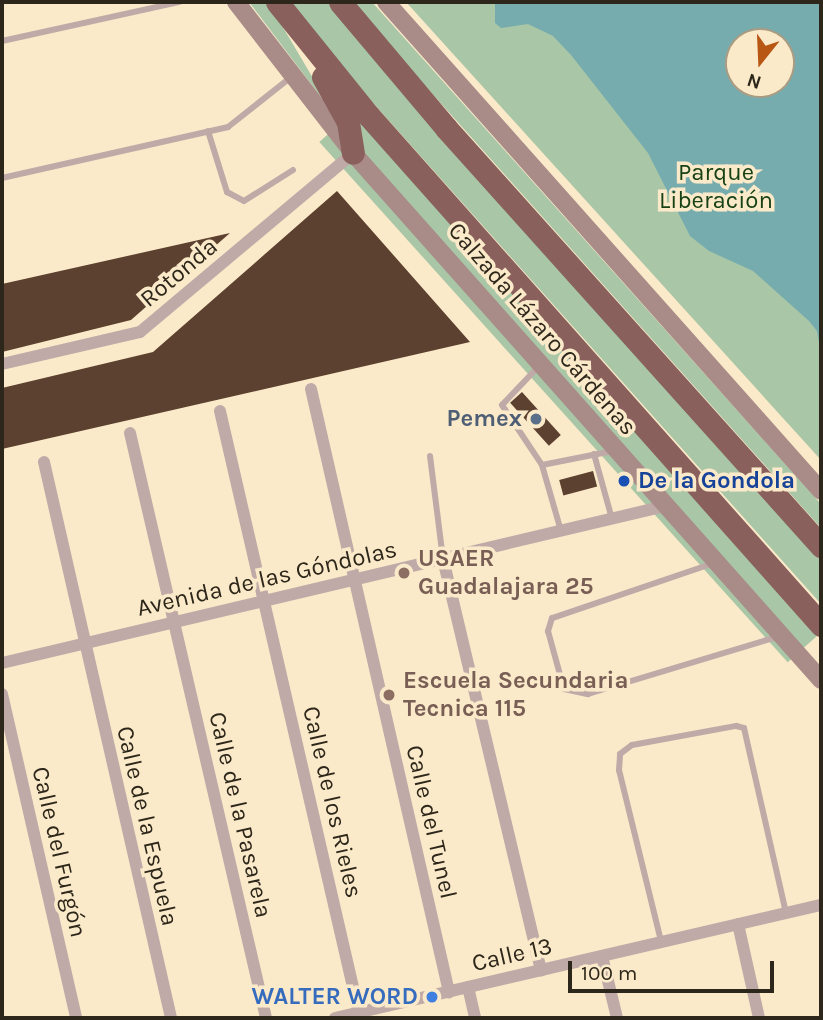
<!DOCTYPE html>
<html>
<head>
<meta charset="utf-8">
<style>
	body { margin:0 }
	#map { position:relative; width:823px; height:1020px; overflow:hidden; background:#fbeac9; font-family:Karla,sans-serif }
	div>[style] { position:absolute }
	.green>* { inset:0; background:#a9c6a7; transform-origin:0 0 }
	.water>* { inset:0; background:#77acae }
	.building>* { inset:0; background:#5c4030; transform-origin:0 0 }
	.service>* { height:6px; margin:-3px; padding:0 3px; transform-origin:3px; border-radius:3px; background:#c0aaa8 }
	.minor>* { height:12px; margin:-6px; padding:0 6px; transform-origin:6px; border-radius:6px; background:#c0aaa8 }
	.secondary>* { height:18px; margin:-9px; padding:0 9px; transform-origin:9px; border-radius:9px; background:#a98b88 }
	.motorway>* { height:23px; margin:-11.5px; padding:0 11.5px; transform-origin:11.5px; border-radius:11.5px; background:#8a605c }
	.dots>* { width:19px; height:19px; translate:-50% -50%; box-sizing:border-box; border:4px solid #fbeac9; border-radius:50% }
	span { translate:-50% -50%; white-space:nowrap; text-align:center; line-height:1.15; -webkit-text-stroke:7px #fbeac9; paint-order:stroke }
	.park-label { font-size:24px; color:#174216 }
	.street-label { font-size:24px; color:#2d261a }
	.service-label { font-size:24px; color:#4e5e75; font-weight:700 }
	.right { translate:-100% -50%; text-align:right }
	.transit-label { font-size:24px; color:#164399; font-weight:700 }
	.left { translate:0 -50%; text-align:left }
	.education-label { font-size:24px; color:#785e54; font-weight:700 }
	.shop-label { font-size:24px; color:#366cbe; font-weight:700 }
	.frame { position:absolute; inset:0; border:4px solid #2d261a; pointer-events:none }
	.north { position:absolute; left:725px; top:28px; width:70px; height:70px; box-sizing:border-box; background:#fbeac9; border:2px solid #a99c83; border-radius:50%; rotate:198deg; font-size:19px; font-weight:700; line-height:28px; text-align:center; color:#2d261a }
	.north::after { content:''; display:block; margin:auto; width:24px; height:32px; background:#b75713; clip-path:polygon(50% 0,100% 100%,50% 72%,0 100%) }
	.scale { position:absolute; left:568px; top:961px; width:206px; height:32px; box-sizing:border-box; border:4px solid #2d261a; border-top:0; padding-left:9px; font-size:21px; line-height:24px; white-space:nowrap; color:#2d261a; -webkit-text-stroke:5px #fbeac9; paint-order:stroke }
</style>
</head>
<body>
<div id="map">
	<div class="green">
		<div style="clip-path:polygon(249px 2px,268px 2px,336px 117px)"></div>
		<div style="clip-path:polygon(291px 2px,330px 2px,372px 57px,821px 558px,821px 604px,349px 76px)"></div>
		<div style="clip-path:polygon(355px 2px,372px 2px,821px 504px,821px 528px,386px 42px)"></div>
		<div style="clip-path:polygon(evenodd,406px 2px,821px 2px,821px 460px,406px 2px,739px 42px,781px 42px,781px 84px,739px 84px,739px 42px)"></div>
		<div style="left:355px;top:110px;width:700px;height:48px;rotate:48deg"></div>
	</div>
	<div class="water">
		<div style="clip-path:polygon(evenodd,495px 2px,821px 2px,821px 354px,817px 331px,809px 321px,753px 271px,709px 251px,690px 236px,648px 153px,571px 55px,553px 36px,528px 24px,501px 28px,495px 23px,495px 2px,739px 42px,781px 42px,781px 84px,739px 84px,739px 42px)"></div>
	</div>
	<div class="building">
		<div style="clip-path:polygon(337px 191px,470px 342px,2px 449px,2px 388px,153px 352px)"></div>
		<div style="clip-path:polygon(230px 233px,131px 320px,2px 352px,2px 284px)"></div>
		<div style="left:522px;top:392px;width:58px;height:16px;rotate:48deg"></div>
		<div style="left:593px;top:471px;width:16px;height:35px;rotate:75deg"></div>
	</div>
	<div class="service">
		<div style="left:2px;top:41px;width:182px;rotate:-12.4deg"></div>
		<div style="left:208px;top:131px;width:64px;rotate:72.7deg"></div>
		<div style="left:227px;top:192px;width:19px;rotate:28deg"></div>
		<div style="left:244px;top:201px;width:58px;rotate:-32.3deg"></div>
		<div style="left:2px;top:178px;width:232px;rotate:-12.7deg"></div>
		<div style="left:228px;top:127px;width:80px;rotate:-38.4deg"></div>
		<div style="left:540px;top:365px;width:55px;rotate:133.5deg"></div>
		<div style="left:502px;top:405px;width:72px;rotate:56.3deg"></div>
		<div style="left:594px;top:454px;width:67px;rotate:74.5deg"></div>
		<div style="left:430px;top:456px;width:104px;rotate:82.8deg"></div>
		<div style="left:561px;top:531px;width:69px;rotate:-106.1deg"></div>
		<div style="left:542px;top:465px;width:72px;rotate:-11.2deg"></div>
		<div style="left:714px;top:563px;width:171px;rotate:161.2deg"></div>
		<div style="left:552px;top:618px;width:14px;rotate:107deg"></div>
		<div style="left:548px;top:631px;width:60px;rotate:74.6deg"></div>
		<div style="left:564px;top:689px;width:25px;rotate:12deg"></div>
		<div style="left:588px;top:694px;width:197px;rotate:-16.8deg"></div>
		<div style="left:661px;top:941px;width:176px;rotate:-103.8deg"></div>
		<div style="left:619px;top:770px;width:16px;rotate:-86deg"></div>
		<div style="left:620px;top:754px;width:15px;rotate:-37deg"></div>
		<div style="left:632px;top:745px;width:106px;rotate:-10.4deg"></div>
		<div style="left:736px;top:726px;width:8px;rotate:14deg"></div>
		<div style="left:744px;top:728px;width:190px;rotate:77.2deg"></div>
	</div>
	<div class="minor">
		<div style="left:2px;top:364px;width:142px;rotate:-13.1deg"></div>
		<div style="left:140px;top:332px;width:278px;rotate:-40deg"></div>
		<div style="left:311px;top:389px;width:619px;rotate:77.11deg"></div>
		<div style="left:220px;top:411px;width:618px;rotate:77deg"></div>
		<div style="left:130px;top:433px;width:601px;rotate:76.91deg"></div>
		<div style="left:44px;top:462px;width:570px;rotate:77.13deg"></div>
		<div style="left:443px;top:559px;width:423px;rotate:76.6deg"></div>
		<div style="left:2px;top:663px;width:681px;rotate:-13.32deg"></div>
		<div style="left:2px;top:694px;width:332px;rotate:77.1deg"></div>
		<div style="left:738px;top:924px;width:96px;rotate:77.4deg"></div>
		<div style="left:602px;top:956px;width:64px;rotate:76.4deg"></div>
		<div style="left:468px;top:987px;width:32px;rotate:77deg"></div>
		<div style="left:335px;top:1018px;width:499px;rotate:-13.1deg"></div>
	</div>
	<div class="secondary">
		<div style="left:236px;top:2px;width:191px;rotate:52.2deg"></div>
		<div style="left:353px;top:153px;width:705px;rotate:48.39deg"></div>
		<div style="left:386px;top:2px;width:654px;rotate:48.34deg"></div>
	</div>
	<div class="motorway">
		<div style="left:277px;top:2px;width:146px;rotate:51.1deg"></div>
		<div style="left:369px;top:116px;width:681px;rotate:48.39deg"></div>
		<div style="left:340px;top:2px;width:165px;rotate:49.9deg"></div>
		<div style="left:446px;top:128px;width:562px;rotate:48.1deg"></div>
		<div style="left:323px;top:77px;width:51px;rotate:60.9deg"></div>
		<div style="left:348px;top:122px;width:31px;rotate:81deg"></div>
	</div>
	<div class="dots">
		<div style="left:536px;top:419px;background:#5c6f8a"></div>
		<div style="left:624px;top:481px;background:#1a4fb4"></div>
		<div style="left:404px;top:573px;background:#8d6e63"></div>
		<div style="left:389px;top:695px;background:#8d6e63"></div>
		<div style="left:432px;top:997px;background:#3f7fe0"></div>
	</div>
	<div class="park-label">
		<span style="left:716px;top:187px">Parque<br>Liberación</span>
	</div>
	<div class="street-label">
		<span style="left:179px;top:273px;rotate:-40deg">Rotonda</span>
		<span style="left:542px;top:329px;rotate:49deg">Calzada Lázaro Cárdenas</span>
		<span style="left:267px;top:579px;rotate:-13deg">Avenida de las Góndolas</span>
		<span style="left:332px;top:802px;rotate:77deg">Calle de los Rieles</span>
		<span style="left:240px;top:815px;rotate:77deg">Calle de la Pasarela</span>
		<span style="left:431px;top:822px;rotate:77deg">Calle del Tunel</span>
		<span style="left:147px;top:826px;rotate:77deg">Calle de la Espuela</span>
		<span style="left:59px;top:852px;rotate:77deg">Calle del Furgón</span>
		<span style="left:512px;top:955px;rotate:-13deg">Calle 13</span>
	</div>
	<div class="service-label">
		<span class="right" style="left:522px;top:419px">Pemex</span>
	</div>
	<div class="transit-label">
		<span class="left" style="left:638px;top:481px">De la Gondola</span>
	</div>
	<div class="education-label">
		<span class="left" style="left:418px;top:573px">USAER<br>Guadalajara 25</span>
		<span class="left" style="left:403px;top:695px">Escuela Secundaria<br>Tecnica 115</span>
	</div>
	<div class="shop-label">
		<span class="right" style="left:418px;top:997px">WALTER WORD</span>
	</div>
	<div class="frame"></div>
	<div class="north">N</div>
	<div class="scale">100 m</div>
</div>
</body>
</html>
